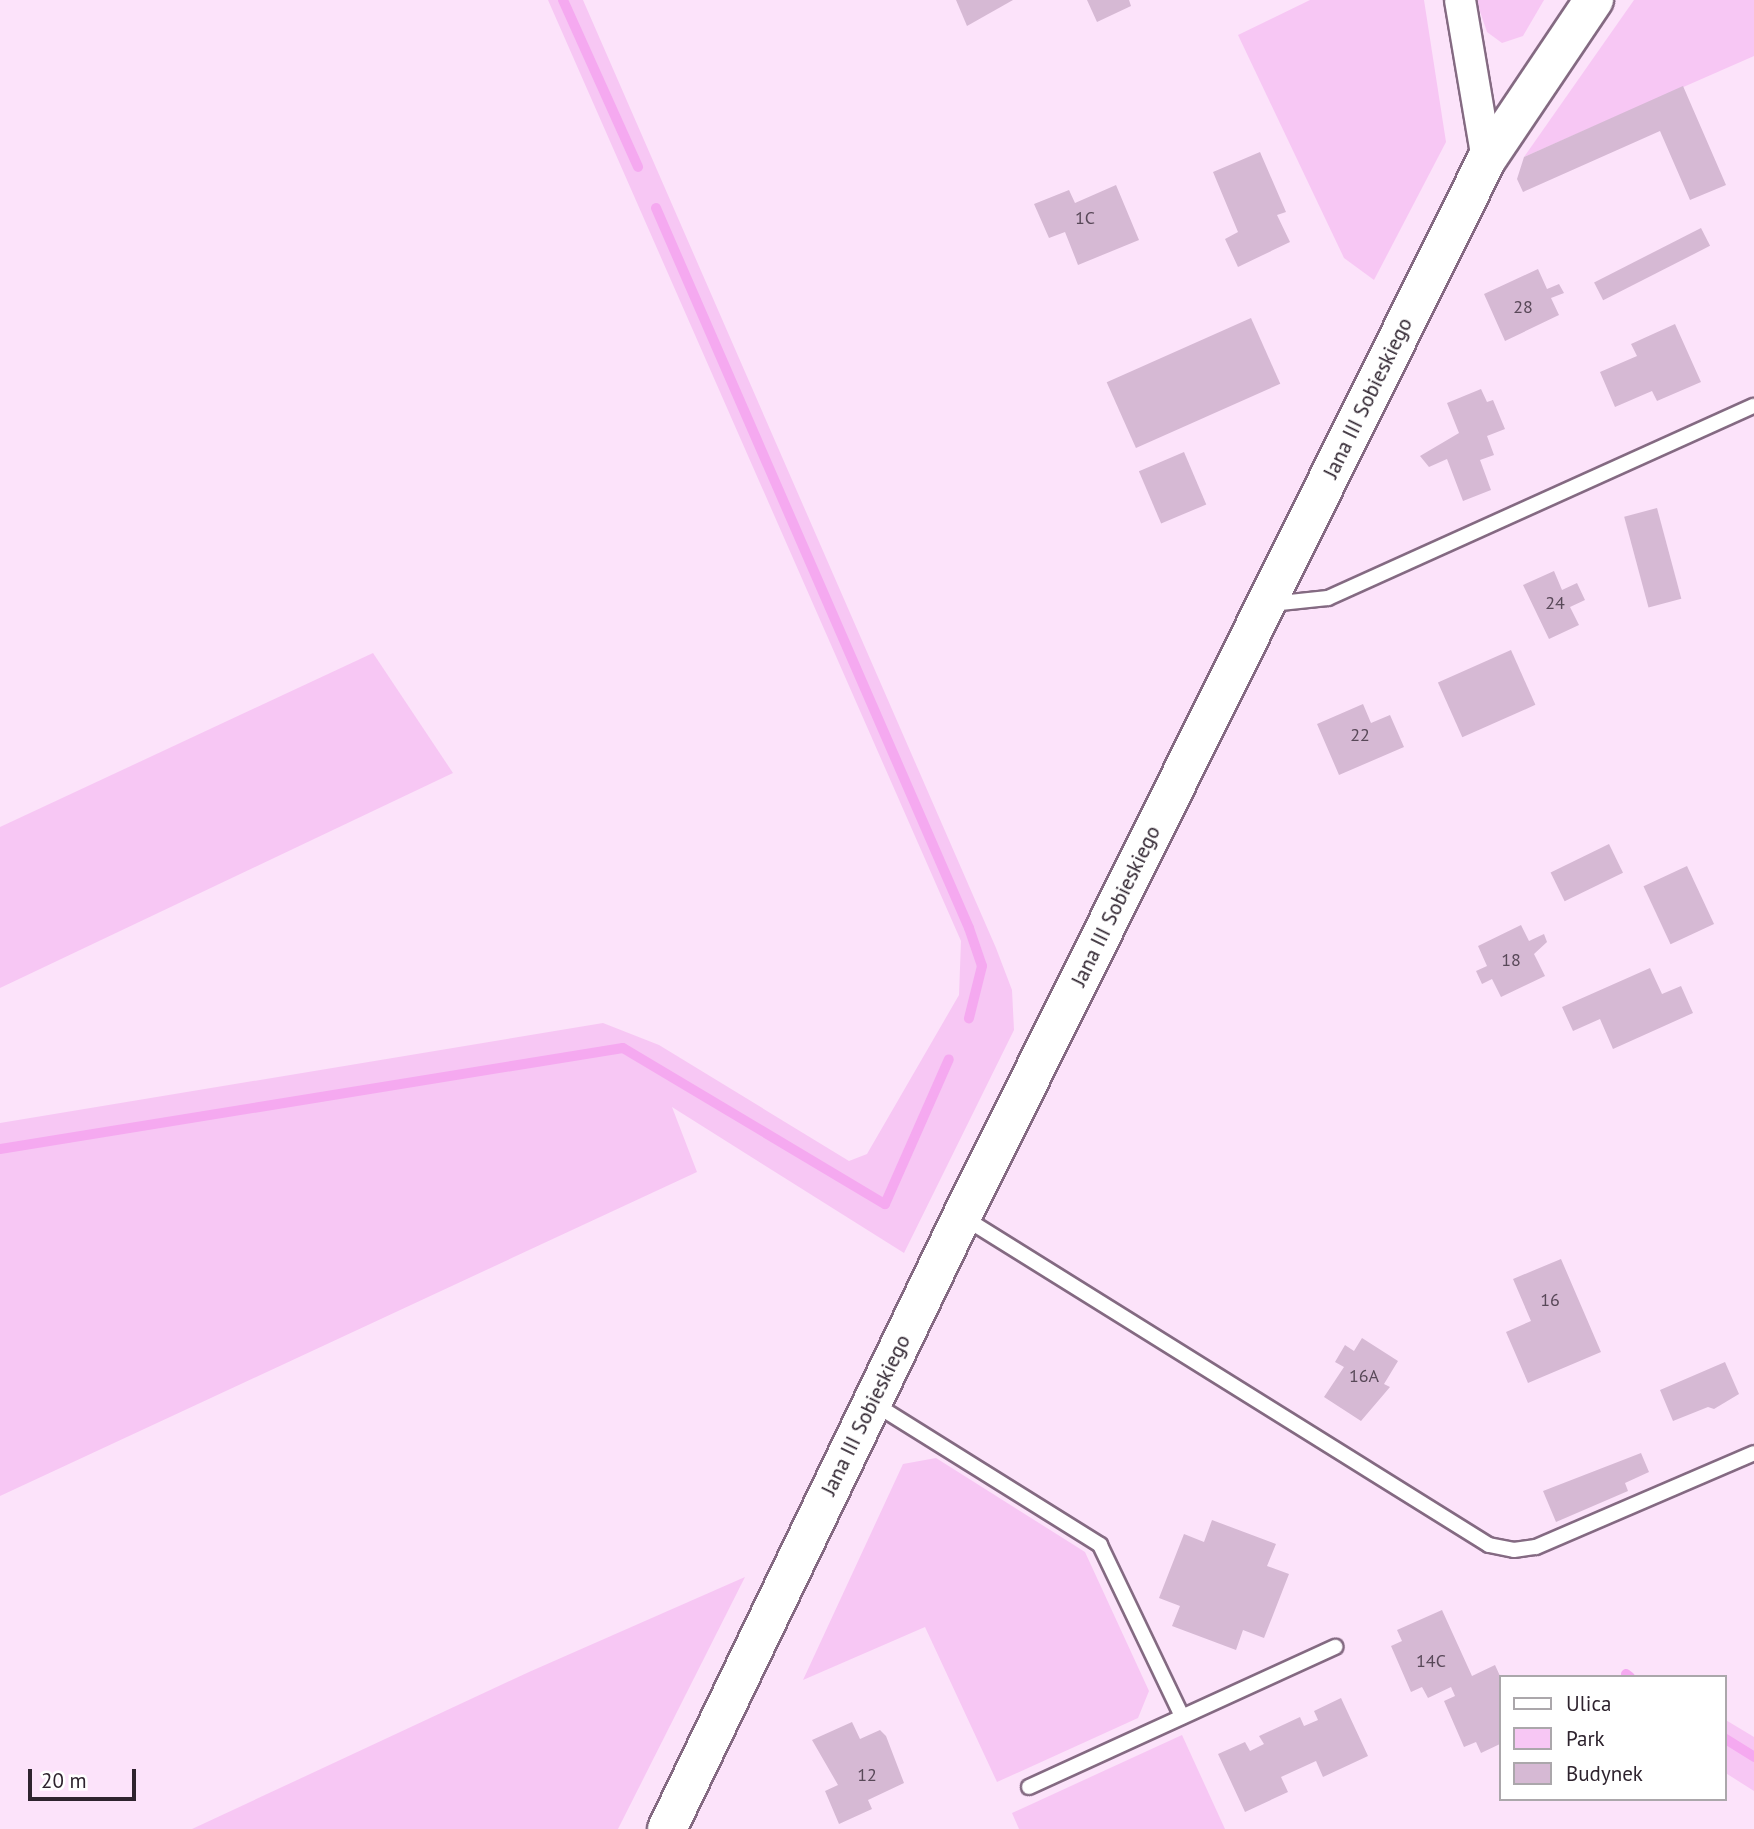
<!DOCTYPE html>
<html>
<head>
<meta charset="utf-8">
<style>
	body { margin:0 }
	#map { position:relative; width:1754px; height:1829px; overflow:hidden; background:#fce3fa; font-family:"PT Sans",sans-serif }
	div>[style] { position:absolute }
	.green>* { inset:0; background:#f7c7f4 }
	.stream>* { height:10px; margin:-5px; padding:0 5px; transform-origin:5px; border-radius:5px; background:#f5a9f0 }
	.building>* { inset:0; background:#d6b9d4; transform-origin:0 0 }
	.roads { filter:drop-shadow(2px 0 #846a82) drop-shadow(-2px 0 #846a82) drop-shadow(0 2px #846a82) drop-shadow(0 -2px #846a82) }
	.lane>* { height:14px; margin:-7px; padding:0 7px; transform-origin:7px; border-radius:7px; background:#fff }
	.street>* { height:30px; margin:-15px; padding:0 15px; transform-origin:15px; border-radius:15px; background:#fff }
	.secondary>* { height:38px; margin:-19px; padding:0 19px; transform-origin:19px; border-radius:19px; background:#fff }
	span { translate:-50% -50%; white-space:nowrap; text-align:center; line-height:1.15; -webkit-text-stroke:6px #fff; paint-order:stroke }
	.number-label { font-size:18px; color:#584858 }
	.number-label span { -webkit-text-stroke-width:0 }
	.street-label { font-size:21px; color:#2e232e }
	.legend { position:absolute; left:1499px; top:1675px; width:228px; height:126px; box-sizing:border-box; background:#fff; border:2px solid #aba7ab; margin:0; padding:9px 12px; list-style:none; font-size:21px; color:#2e232e }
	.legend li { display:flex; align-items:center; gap:14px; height:35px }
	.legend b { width:35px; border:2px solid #aba7ab }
	.scale { position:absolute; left:28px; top:1769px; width:108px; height:32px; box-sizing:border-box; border:4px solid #2e232e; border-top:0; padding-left:9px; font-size:21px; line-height:24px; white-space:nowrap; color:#2e232e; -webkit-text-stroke:5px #fff; paint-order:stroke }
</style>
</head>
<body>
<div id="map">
	<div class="green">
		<div style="clip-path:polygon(548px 0,583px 0,996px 948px,1012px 990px,1014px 1030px,904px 1253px,672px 1107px,697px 1172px,0 1496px,0 1123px,603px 1023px,659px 1045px,849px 1161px,867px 1154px,959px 995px,961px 941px)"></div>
		<div style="clip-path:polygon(1310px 0,1424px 0,1446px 142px,1374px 280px,1344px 258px,1238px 35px)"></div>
		<div style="clip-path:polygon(1476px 0,1544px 0,1523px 36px,1502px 43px,1487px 32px)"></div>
		<div style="clip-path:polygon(1634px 0,1754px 0,1754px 56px,1524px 157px)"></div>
		<div style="clip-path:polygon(373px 653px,453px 773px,0 988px,0 827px)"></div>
		<div style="clip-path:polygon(936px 1458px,1085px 1552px,1149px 1691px,1138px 1718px,997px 1782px,925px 1627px,803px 1680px,903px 1464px)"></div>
		<div style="clip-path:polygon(745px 1577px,618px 1829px,192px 1829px,529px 1672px)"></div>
		<div style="clip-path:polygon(1724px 1719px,1754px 1737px,1754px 1791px,1724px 1772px)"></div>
		<div style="clip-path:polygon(1182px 1735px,1225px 1829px,1019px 1829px,1012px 1813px)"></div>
	</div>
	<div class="stream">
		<div style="left:563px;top:0;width:183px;rotate:65.8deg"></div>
		<div style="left:656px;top:208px;width:785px;rotate:66.5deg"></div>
		<div style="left:969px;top:928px;width:40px;rotate:71.1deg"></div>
		<div style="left:982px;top:966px;width:54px;rotate:104deg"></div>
		<div style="left:0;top:1149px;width:631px;rotate:-9.21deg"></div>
		<div style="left:623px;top:1048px;width:305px;rotate:30.8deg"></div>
		<div style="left:885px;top:1204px;width:158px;rotate:-66.2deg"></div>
		<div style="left:1626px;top:1674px;width:5px;rotate:37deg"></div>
		<div style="left:1724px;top:1738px;width:36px;rotate:32deg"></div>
	</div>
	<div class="building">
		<div style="clip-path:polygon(956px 0,1013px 0,967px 26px)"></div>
		<div style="clip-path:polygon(1087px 0,1129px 0,1131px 6px,1097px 22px)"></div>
		<div style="clip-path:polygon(1683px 86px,1726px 185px,1690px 200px,1660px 131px,1523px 192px,1517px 179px,1524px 157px)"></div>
		<div style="clip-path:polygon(1260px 152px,1286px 212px,1277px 215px,1290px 242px,1238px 267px,1225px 239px,1238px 232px,1213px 172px)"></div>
		<div style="clip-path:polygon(1116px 185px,1139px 240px,1078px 265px,1065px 232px,1049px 238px,1034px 204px,1069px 190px,1075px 203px)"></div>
		<div style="left:1701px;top:228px;width:20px;height:120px;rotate:63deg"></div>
		<div style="clip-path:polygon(1538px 269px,1547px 289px,1559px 284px,1564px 293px,1551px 298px,1559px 315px,1505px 341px,1484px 294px)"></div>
		<div style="left:1251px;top:318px;width:72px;height:158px;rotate:66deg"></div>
		<div style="clip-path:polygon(1675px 324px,1701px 382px,1657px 401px,1652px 391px,1615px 407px,1600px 372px,1637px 356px,1631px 344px)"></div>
		<div style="clip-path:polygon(1481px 389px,1487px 402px,1493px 400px,1505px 429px,1487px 436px,1494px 455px,1480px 460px,1491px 490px,1463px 501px,1447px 459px,1429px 467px,1420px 456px,1459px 433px,1447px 403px)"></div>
		<div style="left:1184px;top:452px;width:57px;height:49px;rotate:67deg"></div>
		<div style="left:1657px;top:508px;width:94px;height:34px;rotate:75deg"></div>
		<div style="clip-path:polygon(1554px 571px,1562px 590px,1577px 583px,1585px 600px,1570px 607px,1579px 625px,1549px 639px,1523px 585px)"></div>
		<div style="left:1511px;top:650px;width:60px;height:80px;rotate:66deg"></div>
		<div style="clip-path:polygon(1363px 704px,1371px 723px,1390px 715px,1404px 747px,1339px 775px,1317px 724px)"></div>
		<div style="left:1609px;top:844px;width:32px;height:65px;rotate:64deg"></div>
		<div style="left:1687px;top:866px;width:64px;height:48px;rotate:65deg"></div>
		<div style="clip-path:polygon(1521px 925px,1529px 941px,1544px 934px,1547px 942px,1534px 954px,1545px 976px,1501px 997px,1492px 979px,1482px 984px,1476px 971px,1487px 966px,1478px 946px)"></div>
		<div style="clip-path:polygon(1650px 968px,1662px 994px,1681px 986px,1693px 1013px,1613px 1049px,1600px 1019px,1573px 1031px,1562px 1007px)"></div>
		<div style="clip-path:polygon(1561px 1259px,1601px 1352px,1528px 1383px,1506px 1332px,1531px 1321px,1513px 1279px)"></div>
		<div style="clip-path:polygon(1362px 1338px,1398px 1361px,1384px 1384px,1390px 1387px,1361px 1421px,1324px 1397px,1344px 1367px,1335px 1362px,1345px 1345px,1354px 1351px)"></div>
		<div style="clip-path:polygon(1725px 1362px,1739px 1394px,1714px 1409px,1708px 1407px,1673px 1421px,1660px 1390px)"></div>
		<div style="clip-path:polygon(1641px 1453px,1649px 1472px,1625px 1483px,1628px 1491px,1556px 1522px,1543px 1491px)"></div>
		<div style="clip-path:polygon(1212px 1520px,1276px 1544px,1267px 1566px,1289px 1574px,1264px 1638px,1243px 1630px,1236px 1650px,1172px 1626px,1180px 1606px,1159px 1598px,1184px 1534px,1204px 1542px)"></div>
		<div style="clip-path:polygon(1442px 1610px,1472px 1676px,1495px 1665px,1500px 1676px,1500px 1744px,1481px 1753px,1476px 1742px,1464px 1747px,1444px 1701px,1455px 1696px,1451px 1687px,1428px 1698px,1422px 1687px,1411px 1692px,1391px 1646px,1402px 1641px,1397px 1630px)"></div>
		<div style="clip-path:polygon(1341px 1698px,1368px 1756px,1323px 1777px,1316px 1761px,1281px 1777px,1288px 1792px,1245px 1812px,1218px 1754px,1245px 1742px,1250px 1751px,1264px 1744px,1259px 1736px,1300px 1717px,1304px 1726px,1318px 1720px,1314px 1711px)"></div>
		<div style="clip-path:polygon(852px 1722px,860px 1739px,880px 1730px,886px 1736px,904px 1783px,868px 1800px,872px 1809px,839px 1824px,825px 1791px,838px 1785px,812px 1740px)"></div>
	</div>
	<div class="roads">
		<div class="lane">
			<div style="left:1271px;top:604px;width:57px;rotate:-6deg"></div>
			<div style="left:1328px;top:598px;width:467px;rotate:-24.3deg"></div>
			<div style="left:963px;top:1217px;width:620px;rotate:31.95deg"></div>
			<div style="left:1489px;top:1545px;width:25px;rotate:11deg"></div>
			<div style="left:1514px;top:1550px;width:22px;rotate:-8deg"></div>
			<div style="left:1536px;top:1547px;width:237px;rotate:-23.3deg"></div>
			<div style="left:873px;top:1403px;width:268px;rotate:32deg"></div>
			<div style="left:1100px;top:1545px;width:190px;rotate:64.4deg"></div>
			<div style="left:1029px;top:1787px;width:337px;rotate:-24.6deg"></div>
		</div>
		<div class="street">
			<div style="left:1460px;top:0;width:161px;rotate:80.4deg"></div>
		</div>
		<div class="secondary">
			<div style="left:667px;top:1829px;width:680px;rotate:-64.3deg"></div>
			<div style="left:962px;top:1216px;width:1180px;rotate:-63.59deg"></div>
			<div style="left:1487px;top:159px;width:192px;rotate:-56.1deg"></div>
		</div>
	</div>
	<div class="number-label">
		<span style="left:1085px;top:218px">1C</span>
		<span style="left:1523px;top:307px">28</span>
		<span style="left:1555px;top:603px">24</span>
		<span style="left:1360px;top:735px">22</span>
		<span style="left:1511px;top:960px">18</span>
		<span style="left:1550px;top:1300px">16</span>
		<span style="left:1364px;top:1376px">16A</span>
		<span style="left:1431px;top:1661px">14C</span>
		<span style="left:867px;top:1775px">12</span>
	</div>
	<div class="street-label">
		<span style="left:1368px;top:398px;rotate:-64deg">Jana III Sobieskiego</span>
		<span style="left:1116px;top:906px;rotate:-64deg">Jana III Sobieskiego</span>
		<span style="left:866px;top:1415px;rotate:-64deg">Jana III Sobieskiego</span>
	</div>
	<ul class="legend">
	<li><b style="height:9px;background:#fff"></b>Ulica</li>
	<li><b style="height:19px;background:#f7c7f4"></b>Park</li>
	<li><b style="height:19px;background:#d6b9d4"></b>Budynek</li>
	</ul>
	<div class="scale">20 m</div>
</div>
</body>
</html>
